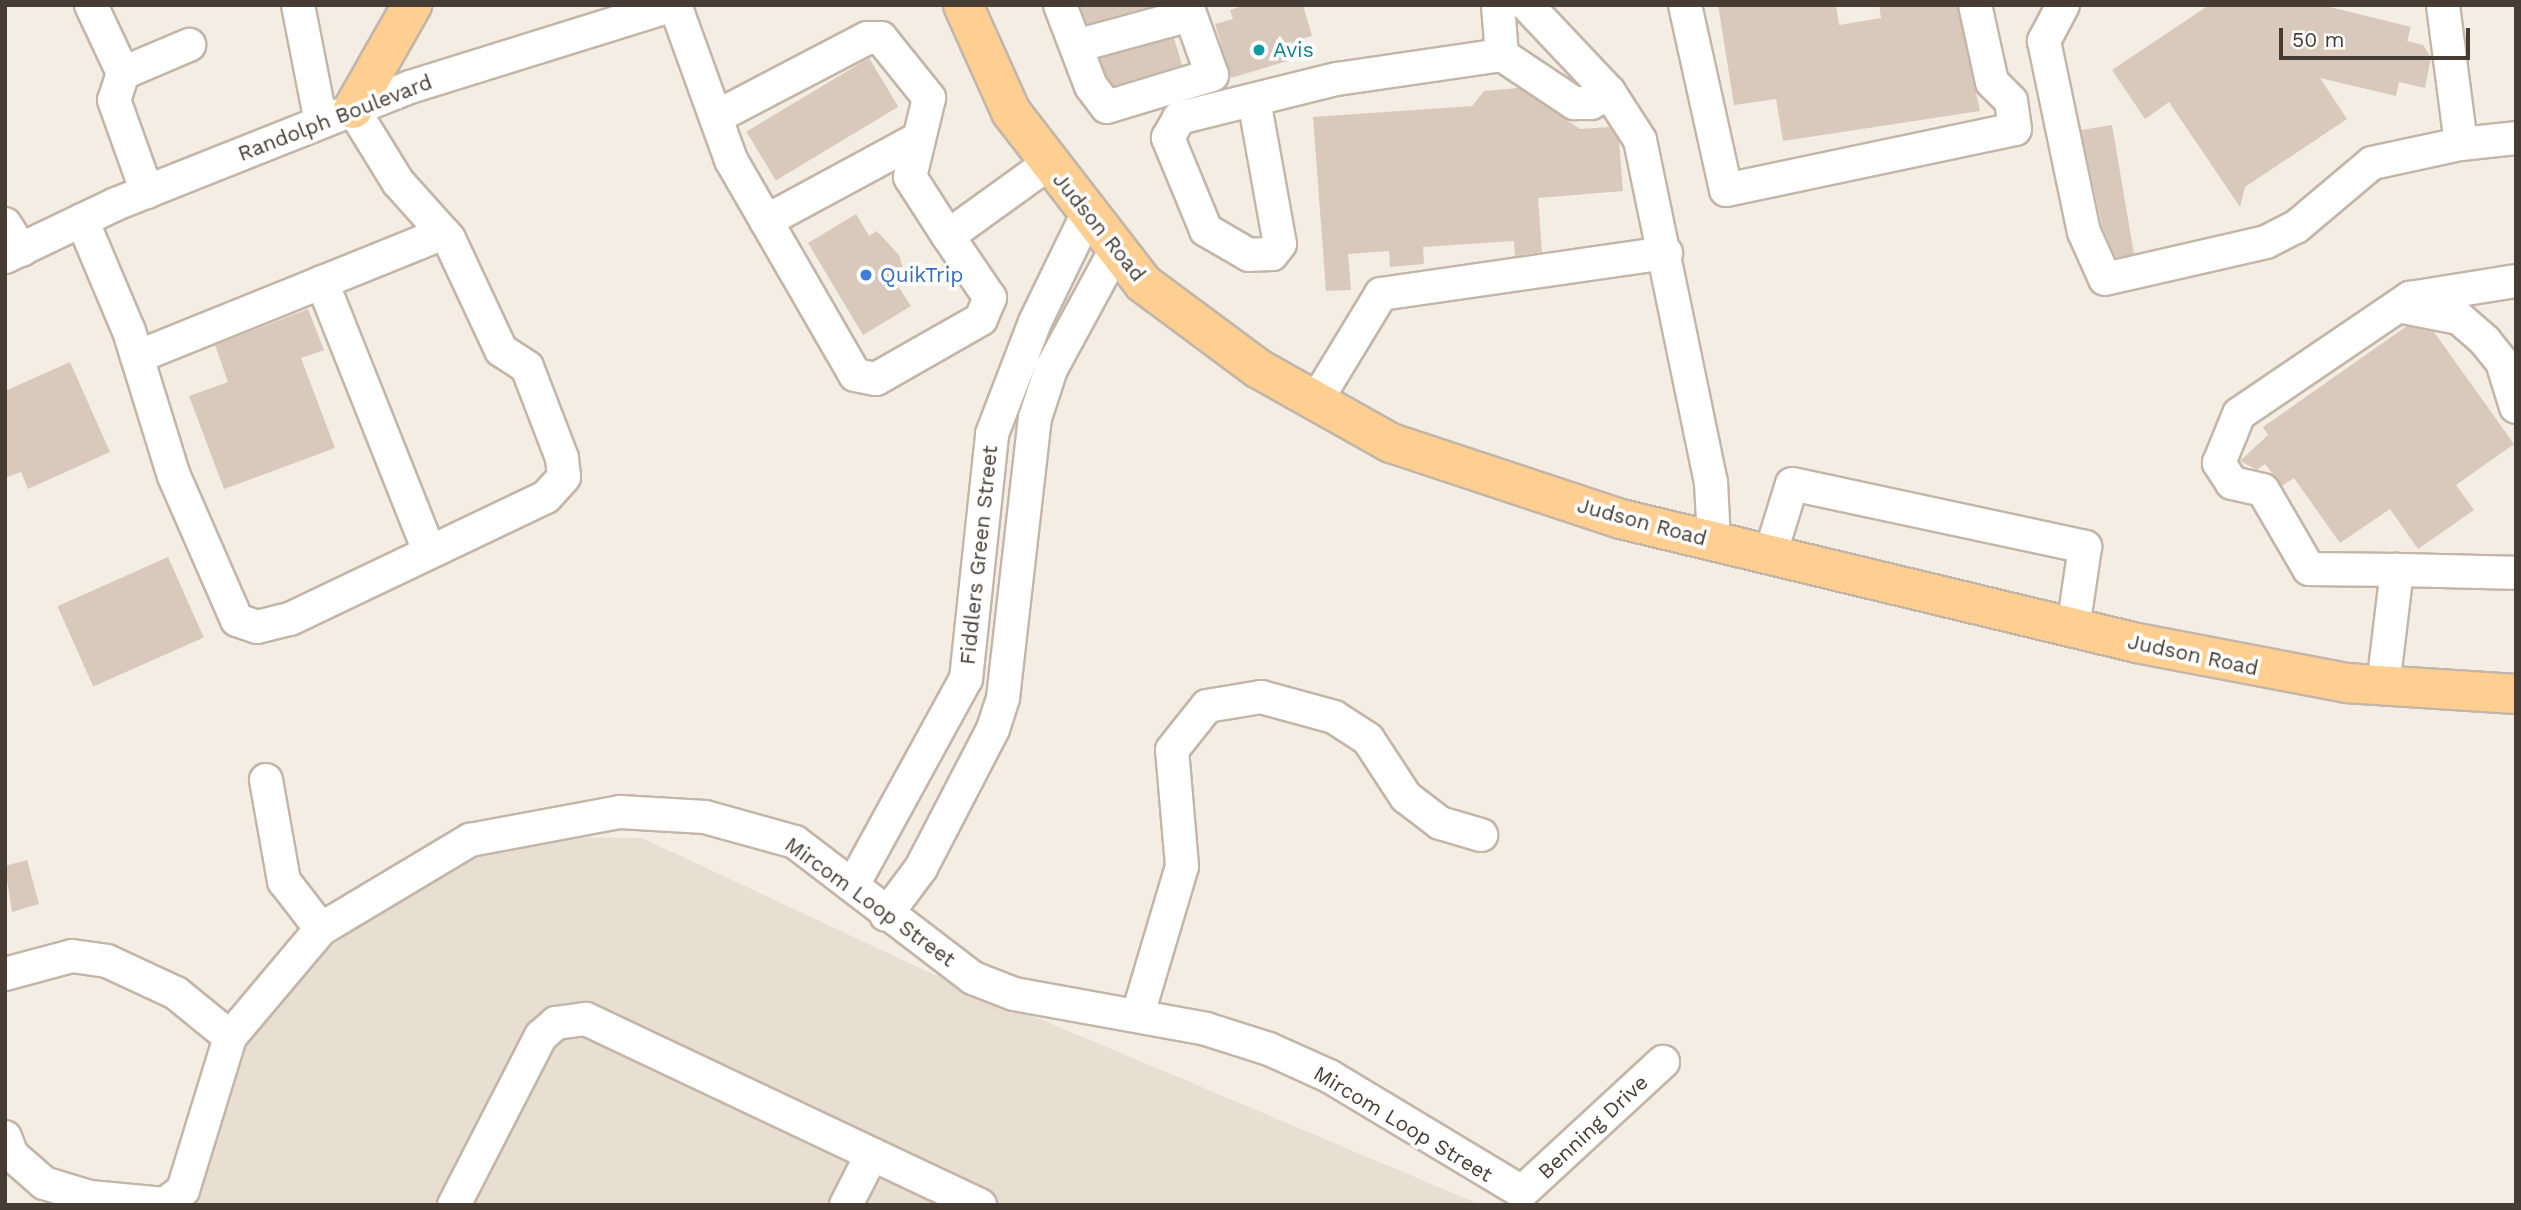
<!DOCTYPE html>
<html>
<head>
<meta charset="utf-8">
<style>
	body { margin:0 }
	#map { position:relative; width:2521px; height:1210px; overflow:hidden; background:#f4ede4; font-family:"Work Sans",sans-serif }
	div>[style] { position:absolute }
	.residential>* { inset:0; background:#e8ded2 }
	.building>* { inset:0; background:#d9c9bc; transform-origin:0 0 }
	.roads { filter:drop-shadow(2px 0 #c3b6a9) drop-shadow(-2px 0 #c3b6a9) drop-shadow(0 2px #c3b6a9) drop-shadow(0 -2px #c3b6a9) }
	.minor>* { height:32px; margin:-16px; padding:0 16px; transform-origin:16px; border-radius:16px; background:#fff }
	.major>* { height:38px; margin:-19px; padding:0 19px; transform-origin:19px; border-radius:19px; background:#ffcf92 }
	.dots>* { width:19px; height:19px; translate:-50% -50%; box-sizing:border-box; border:4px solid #fff; border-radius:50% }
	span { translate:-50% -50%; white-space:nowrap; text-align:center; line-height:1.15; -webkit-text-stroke:7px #fff; paint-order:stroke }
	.culture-label { font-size:21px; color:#0d838f }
	.left { translate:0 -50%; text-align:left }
	.street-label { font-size:21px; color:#463c34 }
	.shop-label { font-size:21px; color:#366cbe }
	.frame { position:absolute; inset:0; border:7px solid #463c34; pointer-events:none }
	.scale { position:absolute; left:2279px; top:28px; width:191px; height:32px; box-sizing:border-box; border:4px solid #463c34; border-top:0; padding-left:9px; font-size:21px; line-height:24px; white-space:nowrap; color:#463c34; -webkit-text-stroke:5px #fff; paint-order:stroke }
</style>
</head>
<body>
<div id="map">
	<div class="residential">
		<div style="clip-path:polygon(535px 837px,642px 838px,924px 970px,1481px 1205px,185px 1205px,232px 1060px,297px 976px,382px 903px,449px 860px)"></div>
	</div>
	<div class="building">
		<div style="clip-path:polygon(1080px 5px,1156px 5px,1087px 24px)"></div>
		<div style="clip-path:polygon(1246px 5px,1303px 5px,1312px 36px,1294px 41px,1298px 58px,1231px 78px,1215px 24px,1233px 19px,1230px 10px)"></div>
		<div style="clip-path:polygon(1718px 5px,1836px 5px,1839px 25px,1881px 18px,1879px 5px,1957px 5px,1980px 111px,1783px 141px,1776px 99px,1734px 105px)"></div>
		<div style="clip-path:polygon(2209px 5px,2322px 5px,2411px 27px,2407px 41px,2423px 45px,2431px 57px,2425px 88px,2399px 82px,2396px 96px,2320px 78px,2347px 119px,2245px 187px,2240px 207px,2169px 102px,2145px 119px,2112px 70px)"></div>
		<div style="clip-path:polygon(1174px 38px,1182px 65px,1114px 86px,1107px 77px,1100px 58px)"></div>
		<div style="left:869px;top:58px;width:57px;height:143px;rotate:59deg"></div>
		<div style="clip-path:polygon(1519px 88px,1580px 129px,1610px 127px,1619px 141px,1623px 191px,1538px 198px,1542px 252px,1515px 256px,1514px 241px,1423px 247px,1424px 264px,1390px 267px,1389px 251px,1348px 254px,1351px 290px,1326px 291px,1313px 117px,1472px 106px,1484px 91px)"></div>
		<div style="clip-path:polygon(2112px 125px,2134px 254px,2116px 258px,2102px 226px,2081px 130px)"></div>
		<div style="clip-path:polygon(856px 214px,869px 236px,877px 231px,899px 255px,907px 281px,898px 286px,911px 306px,863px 335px,808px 243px)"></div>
		<div style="clip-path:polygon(308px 309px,324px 350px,301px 358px,335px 448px,224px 489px,189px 396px,228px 382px,215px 345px)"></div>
		<div style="clip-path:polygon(2407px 326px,2434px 332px,2514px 444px,2456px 485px,2474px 510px,2418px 549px,2390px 509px,2340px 543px,2294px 478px,2282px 486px,2265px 464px,2257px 470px,2240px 461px,2268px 435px,2263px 427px)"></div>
		<div style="clip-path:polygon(70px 362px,110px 452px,28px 489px,21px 472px,5px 478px,5px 391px)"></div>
		<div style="left:168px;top:557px;width:88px;height:121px;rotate:66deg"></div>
		<div style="clip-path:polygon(27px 860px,39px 904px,12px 912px,5px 866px)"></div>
	</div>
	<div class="roads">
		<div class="minor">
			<div style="left:91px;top:5px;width:75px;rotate:64.8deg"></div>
			<div style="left:123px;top:73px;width:28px;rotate:108deg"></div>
			<div style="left:114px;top:100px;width:98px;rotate:70.3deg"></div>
			<div style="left:298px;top:5px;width:119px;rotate:78.9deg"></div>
			<div style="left:675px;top:5px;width:165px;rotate:70.1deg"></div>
			<div style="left:731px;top:160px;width:248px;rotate:60deg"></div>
			<div style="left:855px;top:375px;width:21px;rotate:11deg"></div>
			<div style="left:876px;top:379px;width:121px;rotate:-29.7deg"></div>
			<div style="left:981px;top:319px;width:23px;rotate:-67deg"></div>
			<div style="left:990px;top:298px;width:75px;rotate:-124.1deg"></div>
			<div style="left:948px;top:236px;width:123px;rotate:-35.8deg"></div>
			<div style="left:1060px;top:5px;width:87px;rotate:69.1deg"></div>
			<div style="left:1091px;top:86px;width:26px;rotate:53deg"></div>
			<div style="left:1107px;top:107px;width:110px;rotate:-16.9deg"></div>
			<div style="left:1212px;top:75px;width:74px;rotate:-109.7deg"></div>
			<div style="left:1527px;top:5px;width:120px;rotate:46.7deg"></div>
			<div style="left:1609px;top:92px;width:57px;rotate:57.1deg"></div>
			<div style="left:1640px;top:140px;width:349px;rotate:78.3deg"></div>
			<div style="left:1711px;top:482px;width:59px;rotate:87.1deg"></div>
			<div style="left:1685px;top:5px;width:189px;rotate:77.5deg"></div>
			<div style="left:1726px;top:190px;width:295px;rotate:-11.9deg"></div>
			<div style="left:2015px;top:129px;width:28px;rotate:-98deg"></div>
			<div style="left:2011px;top:101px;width:27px;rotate:-135deg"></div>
			<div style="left:1992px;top:82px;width:79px;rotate:-102.4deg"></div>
			<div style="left:2063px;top:5px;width:41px;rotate:117.8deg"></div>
			<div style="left:2044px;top:41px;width:195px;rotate:78.2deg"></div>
			<div style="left:2084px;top:232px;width:51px;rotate:65.9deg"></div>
			<div style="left:2105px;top:279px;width:165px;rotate:-12.9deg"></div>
			<div style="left:2266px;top:242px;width:34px;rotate:-27deg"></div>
			<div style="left:2296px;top:227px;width:99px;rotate:-40.1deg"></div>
			<div style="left:2372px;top:163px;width:91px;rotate:-12.1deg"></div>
			<div style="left:2461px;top:144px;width:140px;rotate:-97.4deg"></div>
			<div style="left:1076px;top:46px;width:118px;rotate:-15.2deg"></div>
			<div style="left:1502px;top:55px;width:87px;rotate:33.7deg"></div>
			<div style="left:1574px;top:103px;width:17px"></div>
			<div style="left:1591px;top:103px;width:21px;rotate:-31deg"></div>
			<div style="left:123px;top:73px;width:72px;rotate:-23deg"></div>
			<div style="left:1254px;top:100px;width:146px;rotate:79.8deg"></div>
			<div style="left:1280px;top:244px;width:13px;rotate:129deg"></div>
			<div style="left:1272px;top:254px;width:23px;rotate:178deg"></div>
			<div style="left:1249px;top:255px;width:50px;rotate:-149.8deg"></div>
			<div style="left:1206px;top:230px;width:100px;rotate:-112.4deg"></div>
			<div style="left:1168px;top:138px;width:23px;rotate:-61deg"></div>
			<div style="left:1179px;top:118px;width:163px;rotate:-13.9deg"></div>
			<div style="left:1337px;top:79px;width:167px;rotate:-8.3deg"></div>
			<div style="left:1502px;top:55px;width:50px;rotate:-94.6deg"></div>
			<div style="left:716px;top:117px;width:170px;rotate:-27.6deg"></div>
			<div style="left:867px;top:38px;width:14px"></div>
			<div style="left:881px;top:38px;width:77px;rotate:51.3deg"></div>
			<div style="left:929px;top:98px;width:81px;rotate:103.5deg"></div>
			<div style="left:910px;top:177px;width:70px;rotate:57.2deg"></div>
			<div style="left:2461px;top:144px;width:55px;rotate:-6.2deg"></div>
			<div style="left:82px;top:220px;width:121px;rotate:67.1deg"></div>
			<div style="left:129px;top:331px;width:152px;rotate:72.8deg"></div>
			<div style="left:174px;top:476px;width:157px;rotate:66.4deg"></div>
			<div style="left:237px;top:620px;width:21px;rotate:19deg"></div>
			<div style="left:257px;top:627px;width:34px;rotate:-14deg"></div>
			<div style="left:290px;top:619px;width:284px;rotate:-25.5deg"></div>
			<div style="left:546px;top:497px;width:27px;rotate:-48deg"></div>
			<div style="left:564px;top:477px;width:19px;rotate:-96deg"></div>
			<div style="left:562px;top:458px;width:97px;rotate:-111deg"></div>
			<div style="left:527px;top:367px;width:31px;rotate:-147deg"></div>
			<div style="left:501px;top:350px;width:123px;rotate:-115.1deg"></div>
			<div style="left:449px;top:239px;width:76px;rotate:-131.8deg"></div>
			<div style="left:398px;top:182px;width:86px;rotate:-121.7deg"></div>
			<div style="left:766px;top:221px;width:168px;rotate:-28.4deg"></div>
			<div style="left:5px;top:224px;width:31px;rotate:58deg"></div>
			<div style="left:5px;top:257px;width:123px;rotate:-25.5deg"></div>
			<div style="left:116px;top:204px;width:316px;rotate:-21.7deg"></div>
			<div style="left:410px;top:87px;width:276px;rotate:-17.3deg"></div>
			<div style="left:322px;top:282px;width:287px;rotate:68.3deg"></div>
			<div style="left:2403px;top:307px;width:57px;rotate:11.1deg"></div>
			<div style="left:2459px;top:318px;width:35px;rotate:41deg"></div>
			<div style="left:2485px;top:341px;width:27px;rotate:51deg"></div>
			<div style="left:2502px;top:362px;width:47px;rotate:72.7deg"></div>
			<div style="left:137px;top:357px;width:331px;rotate:-22deg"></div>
			<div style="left:1316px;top:401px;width:125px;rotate:-58.7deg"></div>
			<div style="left:1381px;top:294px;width:288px;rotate:-8.2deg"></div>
			<div style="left:1770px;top:555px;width:74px;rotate:-72.8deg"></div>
			<div style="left:1792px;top:484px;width:300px;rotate:12.1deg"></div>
			<div style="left:2085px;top:547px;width:82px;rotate:98.4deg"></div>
			<div style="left:2397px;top:570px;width:88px;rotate:-179.3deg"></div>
			<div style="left:2309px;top:569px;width:91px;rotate:-120.2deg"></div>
			<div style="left:2263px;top:490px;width:32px;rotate:-167deg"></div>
			<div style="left:2232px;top:483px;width:24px;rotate:-123deg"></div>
			<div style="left:2219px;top:463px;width:53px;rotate:-67.8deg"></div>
			<div style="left:2239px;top:414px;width:207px;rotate:-34.2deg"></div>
			<div style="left:2410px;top:298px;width:107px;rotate:-9.1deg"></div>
			<div style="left:2383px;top:686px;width:117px;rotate:-83.1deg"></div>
			<div style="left:2397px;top:570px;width:119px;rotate:1.4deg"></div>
			<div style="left:266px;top:780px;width:103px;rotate:79.9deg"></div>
			<div style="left:284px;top:881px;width:61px;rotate:52.4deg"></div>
			<div style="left:853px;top:885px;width:235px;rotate:-61.3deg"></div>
			<div style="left:966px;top:679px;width:246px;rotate:-83.9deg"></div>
			<div style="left:992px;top:434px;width:120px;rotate:-69deg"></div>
			<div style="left:1035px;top:322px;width:119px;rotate:-64.1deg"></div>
			<div style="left:886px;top:915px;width:59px;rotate:-53.3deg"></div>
			<div style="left:921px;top:868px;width:157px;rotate:-62.6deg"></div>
			<div style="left:993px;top:729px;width:33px;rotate:-72deg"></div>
			<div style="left:1003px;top:698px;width:282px;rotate:-83.5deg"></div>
			<div style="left:1035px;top:418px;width:52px;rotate:-71.9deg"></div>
			<div style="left:1051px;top:369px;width:134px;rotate:-61.5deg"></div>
			<div style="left:5px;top:974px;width:69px;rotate:-15deg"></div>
			<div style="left:72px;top:956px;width:35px;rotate:8deg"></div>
			<div style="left:107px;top:961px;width:76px;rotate:24.9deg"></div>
			<div style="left:176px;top:993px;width:70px;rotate:39.2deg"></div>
			<div style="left:1138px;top:1014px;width:154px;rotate:-73.4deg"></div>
			<div style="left:1182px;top:866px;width:116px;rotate:-94.9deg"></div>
			<div style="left:1172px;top:750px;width:56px;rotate:-51.5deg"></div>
			<div style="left:1207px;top:706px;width:55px;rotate:-9.5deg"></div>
			<div style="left:1261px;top:697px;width:76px;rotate:15.3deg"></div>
			<div style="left:1334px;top:717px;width:40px;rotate:32.9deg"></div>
			<div style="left:1368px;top:739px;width:69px;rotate:56.8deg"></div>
			<div style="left:1406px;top:797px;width:43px;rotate:37.4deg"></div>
			<div style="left:1440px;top:823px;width:43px;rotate:16.3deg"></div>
			<div style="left:5px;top:1137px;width:19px;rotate:69deg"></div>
			<div style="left:12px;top:1155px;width:43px;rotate:41.2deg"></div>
			<div style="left:44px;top:1183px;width:48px;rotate:16.9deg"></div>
			<div style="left:90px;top:1197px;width:75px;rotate:5.3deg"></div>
			<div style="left:165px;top:1204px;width:23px;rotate:-38deg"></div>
			<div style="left:183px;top:1190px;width:160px;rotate:-72.9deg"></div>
			<div style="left:230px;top:1037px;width:141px;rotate:-49.9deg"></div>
			<div style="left:321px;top:929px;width:174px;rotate:-30.9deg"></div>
			<div style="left:470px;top:840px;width:153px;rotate:-10.6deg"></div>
			<div style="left:620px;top:812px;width:85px;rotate:3.4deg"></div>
			<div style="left:705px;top:817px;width:93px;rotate:15.5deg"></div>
			<div style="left:795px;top:842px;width:224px;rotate:37.4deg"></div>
			<div style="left:973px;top:978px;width:44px;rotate:21.3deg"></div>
			<div style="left:1014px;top:994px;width:195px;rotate:10.3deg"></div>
			<div style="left:1206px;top:1029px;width:66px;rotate:17.6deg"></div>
			<div style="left:1269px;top:1049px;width:66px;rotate:24.2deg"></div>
			<div style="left:1329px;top:1076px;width:225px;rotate:31deg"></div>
			<div style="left:1522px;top:1192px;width:192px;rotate:-42.7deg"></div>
			<div style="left:454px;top:1205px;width:190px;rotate:-62.8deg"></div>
			<div style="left:541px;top:1036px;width:20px;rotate:-41deg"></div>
			<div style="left:556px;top:1023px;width:30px;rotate:-8deg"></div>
			<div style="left:586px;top:1019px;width:436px;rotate:25.3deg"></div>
			<div style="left:846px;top:1205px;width:57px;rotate:-63deg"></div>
		</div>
		<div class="major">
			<div style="left:963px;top:5px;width:117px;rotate:65.8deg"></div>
			<div style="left:1011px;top:112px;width:216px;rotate:52.3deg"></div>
			<div style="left:1143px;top:283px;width:144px;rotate:36.6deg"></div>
			<div style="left:1259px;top:369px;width:151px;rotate:29.3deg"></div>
			<div style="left:1391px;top:443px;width:242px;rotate:18.3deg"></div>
			<div style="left:1621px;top:519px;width:531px;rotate:13.51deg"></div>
			<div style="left:2137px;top:643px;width:213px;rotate:10.8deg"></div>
			<div style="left:2346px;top:683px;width:170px;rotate:3.7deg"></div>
			<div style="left:353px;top:109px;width:120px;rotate:-60.4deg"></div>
		</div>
	</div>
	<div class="dots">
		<div style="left:1259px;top:50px;background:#0f9aa8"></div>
		<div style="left:866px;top:275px;background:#3f7fe0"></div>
	</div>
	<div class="culture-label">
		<span class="left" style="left:1273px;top:50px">Avis</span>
	</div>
	<div class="street-label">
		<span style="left:335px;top:118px;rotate:-21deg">Randolph Boulevard</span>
		<span style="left:1099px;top:227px;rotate:51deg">Judson Road</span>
		<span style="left:1642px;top:522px;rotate:15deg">Judson Road</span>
		<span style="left:979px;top:555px;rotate:-84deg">Fiddlers Green Street</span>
		<span style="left:2193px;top:655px;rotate:12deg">Judson Road</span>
		<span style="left:870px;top:902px;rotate:36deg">Mircom Loop Street</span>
		<span style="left:1403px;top:1124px;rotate:31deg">Mircom Loop Street</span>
		<span style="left:1593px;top:1127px;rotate:-43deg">Benning Drive</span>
	</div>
	<div class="shop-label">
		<span class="left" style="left:880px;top:275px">QuikTrip</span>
	</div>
	<div class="frame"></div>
	<div class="scale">50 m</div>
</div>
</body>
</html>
